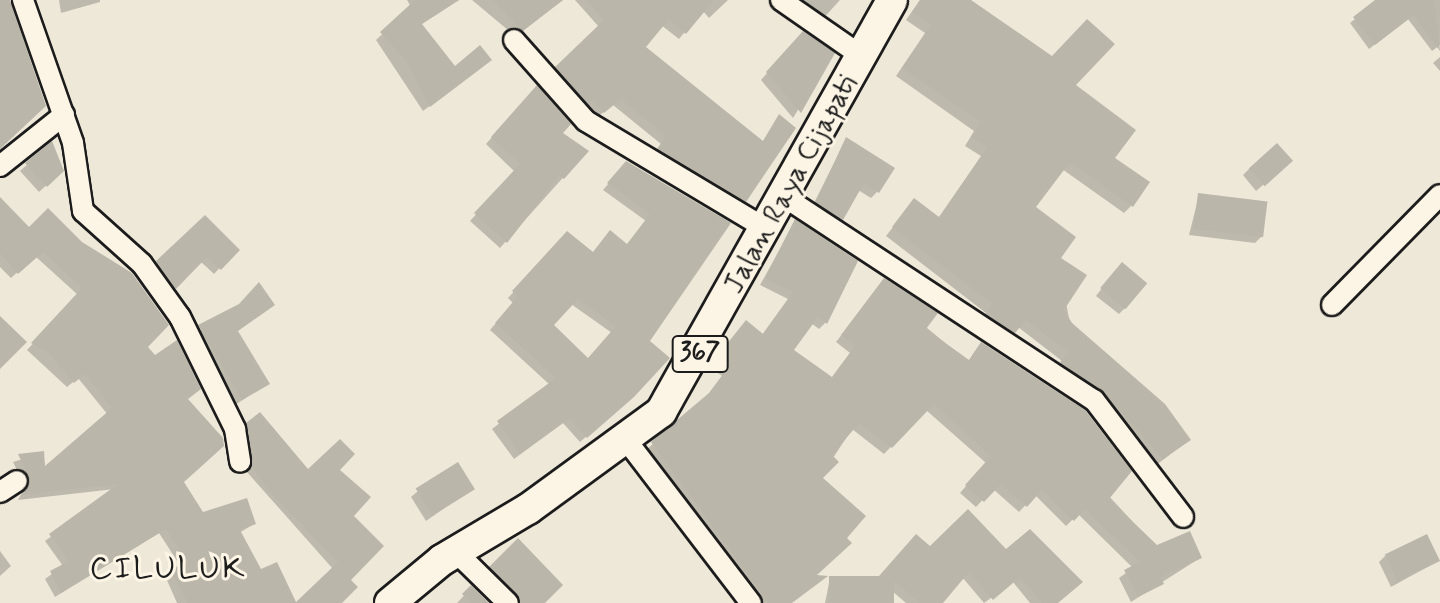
<!DOCTYPE html>
<html>
<head>
<meta charset="utf-8">
<style>
	body { margin:0 }
	#map { position:relative; width:1440px; height:603px; overflow:hidden; background:#eee8d9; font-family:Mynerve,sans-serif }
	div>[style] { position:absolute }
	.shadow>* { inset:0; background:#0003 }
	.building>* { inset:0; background:#bab6aa; transform-origin:0 0 }
	.roads { filter:drop-shadow(2px 0 #1c1c1c) drop-shadow(-2px 0 #1c1c1c) drop-shadow(0 2px #1c1c1c) drop-shadow(0 -2px #1c1c1c) }
	.minor>* { height:20px; margin:-10px; padding:0 10px; transform-origin:10px; border-radius:10px; background:#fcf5e5 }
	.primary>* { height:30px; margin:-15px; padding:0 15px; transform-origin:15px; border-radius:15px; background:#fcf5e5 }
	span { translate:-50% -50%; white-space:nowrap; text-align:center; line-height:1.15; -webkit-text-stroke:6px #fcf5e5; paint-order:stroke }
	.shield-label span { padding:2px 6px; background:#fcf5e5; border:2px solid; border-radius:6px; -webkit-text-stroke-width:0 }
	.shield-label { font-size:26px; color:#1c1c1c; font-weight:700 }
	.street-label { font-size:28px; color:#1c1c1c }
	.quarter-label { font-size:32px; color:#1c1c1c; letter-spacing:2px }
</style>
</head>
<body>
<div id="map">
	<div class="shadow">
		<div style="clip-path:polygon(59px 0,100px 0,100px 2px,61px 13px)"></div>
		<div style="clip-path:polygon(407px 0,459px 0,420px 25px,454px 69px,483px 66px,423px 111px,376px 40px,411px 7px)"></div>
		<div style="clip-path:polygon(472px 0,563px 0,515px 36px)"></div>
		<div style="clip-path:polygon(575px 0,728px 0,709px 18px,703px 11px,679px 39px,661px 25px,643px 47px,762px 143px,779px 117px,738px 207px,652px 156px,661px 144px,613px 105px,596px 118px,550px 75px,599px 27px)"></div>
		<div style="clip-path:polygon(795px 0,840px 0,820px 22px)"></div>
		<div style="clip-path:polygon(920px 0,967px 0,1073px 85px,1112px 158px,1131px 206px,1124px 213px,1062px 169px,1033px 208px,1058px 259px,1070px 324px,1180px 447px,1155px 466px,1054px 371px,1062px 361px,1018px 327px,1006px 339px,981px 320px,986px 313px,886px 236px,907px 209px,938px 219px,981px 156px,965px 146px,974px 131px,896px 76px,925px 33px,906px 20px)"></div>
		<div style="clip-path:polygon(1379px 0,1440px 0,1440px 45px,1432px 51px,1408px 19px,1369px 49px,1350px 23px)"></div>
		<div style="clip-path:polygon(796px 40px,832px 54px,793px 118px,761px 80px)"></div>
		<div style="clip-path:polygon(1440px 57px,1440px 71px,1433px 63px)"></div>
		<div style="clip-path:polygon(530px 94px,560px 133px,586px 152px,500px 248px,470px 221px,515px 172px,486px 144px)"></div>
		<div style="clip-path:polygon(846px 139px,877px 192px,871px 198px,858px 190px,835px 225px,811px 209px)"></div>
		<div style="clip-path:polygon(51px 144px,62px 171px,39px 192px,20px 171px)"></div>
		<div style="clip-path:polygon(1284px 167px,1256px 191px,1243px 175px,1249px 169px)"></div>
		<div style="clip-path:polygon(evenodd,620px 170px,728px 224px,648px 341px,626px 402px,580px 442px,563px 423px,514px 459px,492px 429px,550px 385px,490px 330px,513px 303px,508px 298px,567px 234px,592px 254px,626px 246px,646px 221px,603px 190px,620px 170px,571px 304px,612px 333px,588px 361px,551px 325px,571px 304px)"></div>
		<div style="clip-path:polygon(1199px 195px,1262px 236px,1255px 243px,1189px 235px)"></div>
		<div style="clip-path:polygon(0 200px,146px 347px,186px 399px,181px 482px,203px 514px,254px 524px,239px 533px,260px 572px,294px 603px,177px 603px,166px 578px,181px 567px,159px 533px,55px 597px,45px 579px,63px 566px,45px 541px,115px 489px,18px 500px,25px 487px,13px 462px,42px 453px,44px 470px,108px 415px,78px 378px,67px 387px,27px 350px,78px 295px,35px 256px,11px 278px,0 267px)"></div>
		<div style="clip-path:polygon(205px 218px,237px 250px,214px 274px,200px 261px,169px 293px,151px 268px)"></div>
		<div style="clip-path:polygon(795px 222px,855px 261px,825px 323px,819px 329px,811px 323px,791px 350px,831px 379px,850px 353px,836px 342px,878px 287px,968px 362px,975px 351px,1157px 548px,1200px 558px,1131px 602px,1119px 578px,1133px 568px,1078px 514px,1066px 526px,1035px 495px,1019px 512px,993px 489px,976px 507px,960px 493px,986px 463px,926px 410px,884px 454px,852px 429px,820px 478px,812px 577px,791px 603px,758px 603px,646px 450px,706px 398px,722px 376px,710px 367px,740px 329px,762px 335px,788px 299px,760px 285px)"></div>
		<div style="clip-path:polygon(1115px 271px,1125px 308px,1119px 314px,1096px 296px)"></div>
		<div style="clip-path:polygon(272px 305px,236px 332px,267px 384px,235px 405px,193px 333px)"></div>
		<div style="clip-path:polygon(248px 424px,308px 472px,337px 470px,351px 516px,339px 603px,297px 603px,333px 569px,247px 472px,241px 431px)"></div>
		<div style="clip-path:polygon(473px 488px,426px 521px,411px 497px,418px 491px)"></div>
		<div style="clip-path:polygon(968px 512px,1056px 603px,1030px 603px,1013px 582px,984px 603px,962px 577px,941px 603px,906px 603px,892px 591px,892px 603px,825px 603px,830px 578px,879px 578px,930px 549px)"></div>
		<div style="clip-path:polygon(518px 541px,542px 603px,505px 603px,484px 575px)"></div>
		<div style="clip-path:polygon(0 551px,11px 566px,0 576px)"></div>
		<div style="clip-path:polygon(1385px 556px,1438px 561px,1391px 587px,1379px 562px)"></div>
		<div style="clip-path:polygon(471px 588px,488px 603px,457px 603px)"></div>
	</div>
	<div class="building">
		<div style="clip-path:polygon(0 0,10px 0,46px 106px,0 149px)"></div>
		<div style="clip-path:polygon(415px 0,459px 0,422px 24px,455px 66px,480px 45px,492px 60px,430px 107px,406px 61px,380px 32px)"></div>
		<div style="clip-path:polygon(493px 0,563px 0,523px 31px)"></div>
		<div style="clip-path:polygon(586px 0,714px 0,686px 34px,669px 19px,646px 47px,763px 141px,779px 114px,796px 128px,746px 202px,657px 149px,666px 136px,621px 99px,604px 113px,593px 100px,589px 105px,555px 67px,604px 20px)"></div>
		<div style="clip-path:polygon(920px 0,971px 0,1052px 56px,1087px 19px,1115px 44px,1076px 85px,1136px 130px,1115px 158px,1150px 182px,1133px 207px,1070px 162px,1036px 207px,1076px 237px,1061px 258px,1087px 275px,1064px 310px,1072px 323px,1165px 404px,1191px 440px,1163px 459px,1104px 392px,1060px 362px,1069px 352px,1026px 320px,1015px 333px,996px 320px,988px 311px,992px 304px,892px 227px,914px 198px,939px 217px,987px 148px,971px 137px,981px 122px,902px 68px,931px 25px,912px 12px)"></div>
		<div style="clip-path:polygon(1375px 0,1434px 0,1440px 51px,1414px 15px,1375px 45px,1353px 17px)"></div>
		<div style="clip-path:polygon(803px 31px,835px 53px,801px 113px,766px 72px)"></div>
		<div style="clip-path:polygon(537px 85px,571px 124px,563px 133px,589px 151px,564px 179px,559px 176px,507px 243px,474px 213px,520px 164px,491px 137px)"></div>
		<div style="clip-path:polygon(846px 137px,895px 168px,879px 193px,864px 183px,843px 220px,816px 202px)"></div>
		<div style="clip-path:polygon(52px 141px,64px 171px,47px 187px,25px 163px)"></div>
		<div style="left:1277px;top:143px;width:24px;height:38px;rotate:48deg"></div>
		<div style="clip-path:polygon(evenodd,626px 161px,731px 223px,650px 341px,670px 358px,634px 397px,587px 438px,570px 418px,520px 454px,497px 421px,556px 378px,495px 323px,518px 296px,512px 291px,567px 231px,593px 252px,610px 230px,627px 244px,650px 214px,607px 183px,626px 161px,578px 299px,616px 326px,588px 358px,554px 325px,578px 299px)"></div>
		<div style="left:1198px;top:193px;width:70px;height:36px;rotate:7deg"></div>
		<div style="clip-path:polygon(0 197px,29px 227px,48px 208px,82px 242px,132px 273px,169px 325px,148px 347px,155px 355px,177px 340px,201px 389px,188px 399px,223px 438px,224px 446px,184px 482px,203px 512px,247px 498px,256px 524px,240px 530px,261px 569px,277px 562px,296px 602px,338px 562px,268px 490px,252px 466px,246px 423px,260px 412px,308px 469px,340px 439px,355px 454px,340px 470px,371px 497px,354px 516px,384px 546px,351px 580px,358px 587px,342px 603px,188px 603px,170px 570px,187px 561px,166px 529px,61px 593px,50px 571px,69px 561px,49px 534px,118px 484px,22px 495px,30px 480px,18px 454px,44px 451px,45px 466px,112px 408px,85px 374px,74px 383px,49px 353px,31px 343px,82px 288px,43px 252px,18px 274px,0 253px)"></div>
		<div style="clip-path:polygon(205px 215px,240px 250px,221px 270px,207px 257px,176px 289px,156px 261px)"></div>
		<div style="clip-path:polygon(795px 219px,858px 261px,827px 324px,818px 317px,794px 350px,832px 377px,855px 346px,841px 335px,884px 278px,938px 313px,926px 329px,969px 360px,981px 342px,1085px 410px,1132px 471px,1109px 499px,1157px 545px,1190px 531px,1202px 558px,1161px 577px,1164px 584px,1138px 597px,1124px 570px,1140px 562px,1085px 509px,1074px 521px,1042px 490px,1027px 507px,1001px 484px,984px 502px,965px 485px,991px 456px,934px 404px,892px 448px,859px 423px,832px 455px,839px 462px,823px 478px,866px 516px,847px 538px,852px 543px,817px 575px,828px 576px,792px 603px,769px 603px,651px 442px,709px 393px,727px 369px,715px 359px,746px 320px,763px 334px,793px 292px,765px 278px)"></div>
		<div style="left:1122px;top:262px;width:33px;height:34px;rotate:40deg"></div>
		<div style="clip-path:polygon(259px 282px,275px 305px,238px 331px,270px 384px,242px 400px,198px 325px,239px 304px)"></div>
		<div style="clip-path:polygon(0 316px,27px 342px,0 369px)"></div>
		<div style="left:458px;top:462px;width:32px;height:50px;rotate:58deg"></div>
		<div style="clip-path:polygon(968px 509px,1006px 549px,1030px 529px,1083px 582px,1058px 603px,1042px 603px,1020px 577px,993px 600px,969px 572px,943px 603px,920px 603px,894px 581px,894px 603px,829px 603px,829px 576px,879px 576px,916px 534px,930px 546px)"></div>
		<div style="left:1427px;top:534px;width:30px;height:47px;rotate:64deg"></div>
		<div style="clip-path:polygon(518px 538px,563px 585px,545px 603px,521px 603px,489px 567px)"></div>
		<div style="clip-path:polygon(471px 585px,489px 603px,471px 603px,462px 594px)"></div>
	</div>
	<div class="roads">
		<div class="minor">
			<div style="left:23px;top:0;width:151px;rotate:70.7deg"></div>
			<div style="left:73px;top:143px;width:69px;rotate:81.6deg"></div>
			<div style="left:83px;top:211px;width:79px;rotate:41.9deg"></div>
			<div style="left:142px;top:264px;width:65px;rotate:54.4deg"></div>
			<div style="left:180px;top:317px;width:125px;rotate:63.8deg"></div>
			<div style="left:235px;top:429px;width:33px;rotate:81deg"></div>
			<div style="left:781px;top:0;width:100px;rotate:34.8deg"></div>
			<div style="left:514px;top:40px;width:108px;rotate:48.4deg"></div>
			<div style="left:586px;top:121px;width:212px;rotate:30.9deg"></div>
			<div style="left:0;top:166px;width:82px;rotate:-38.6deg"></div>
			<div style="left:786px;top:198px;width:368px;rotate:33.3deg"></div>
			<div style="left:1094px;top:400px;width:147px;rotate:52.7deg"></div>
			<div style="left:1332px;top:305px;width:154px;rotate:-45.5deg"></div>
			<div style="left:627px;top:441px;width:204px;rotate:52.6deg"></div>
			<div style="left:0;top:492px;width:20px;rotate:-33deg"></div>
			<div style="left:455px;top:551px;width:74px;rotate:44.5deg"></div>
		</div>
		<div class="primary">
			<div style="left:390px;top:603px;width:67px;rotate:-39.6deg"></div>
			<div style="left:442px;top:560px;width:100px;rotate:-30.7deg"></div>
			<div style="left:528px;top:509px;width:165px;rotate:-36.1deg"></div>
			<div style="left:661px;top:412px;width:472px;rotate:-60.7deg"></div>
		</div>
	</div>
	<div class="shield-label">
		<span style="left:700px;top:354px">367</span>
	</div>
	<div class="street-label">
		<span style="left:792px;top:185px;rotate:-61deg">Jalan Raya Cijapati</span>
	</div>
	<div class="quarter-label">
		<span style="left:168px;top:569px">CILULUK</span>
	</div>
</div>
</body>
</html>
